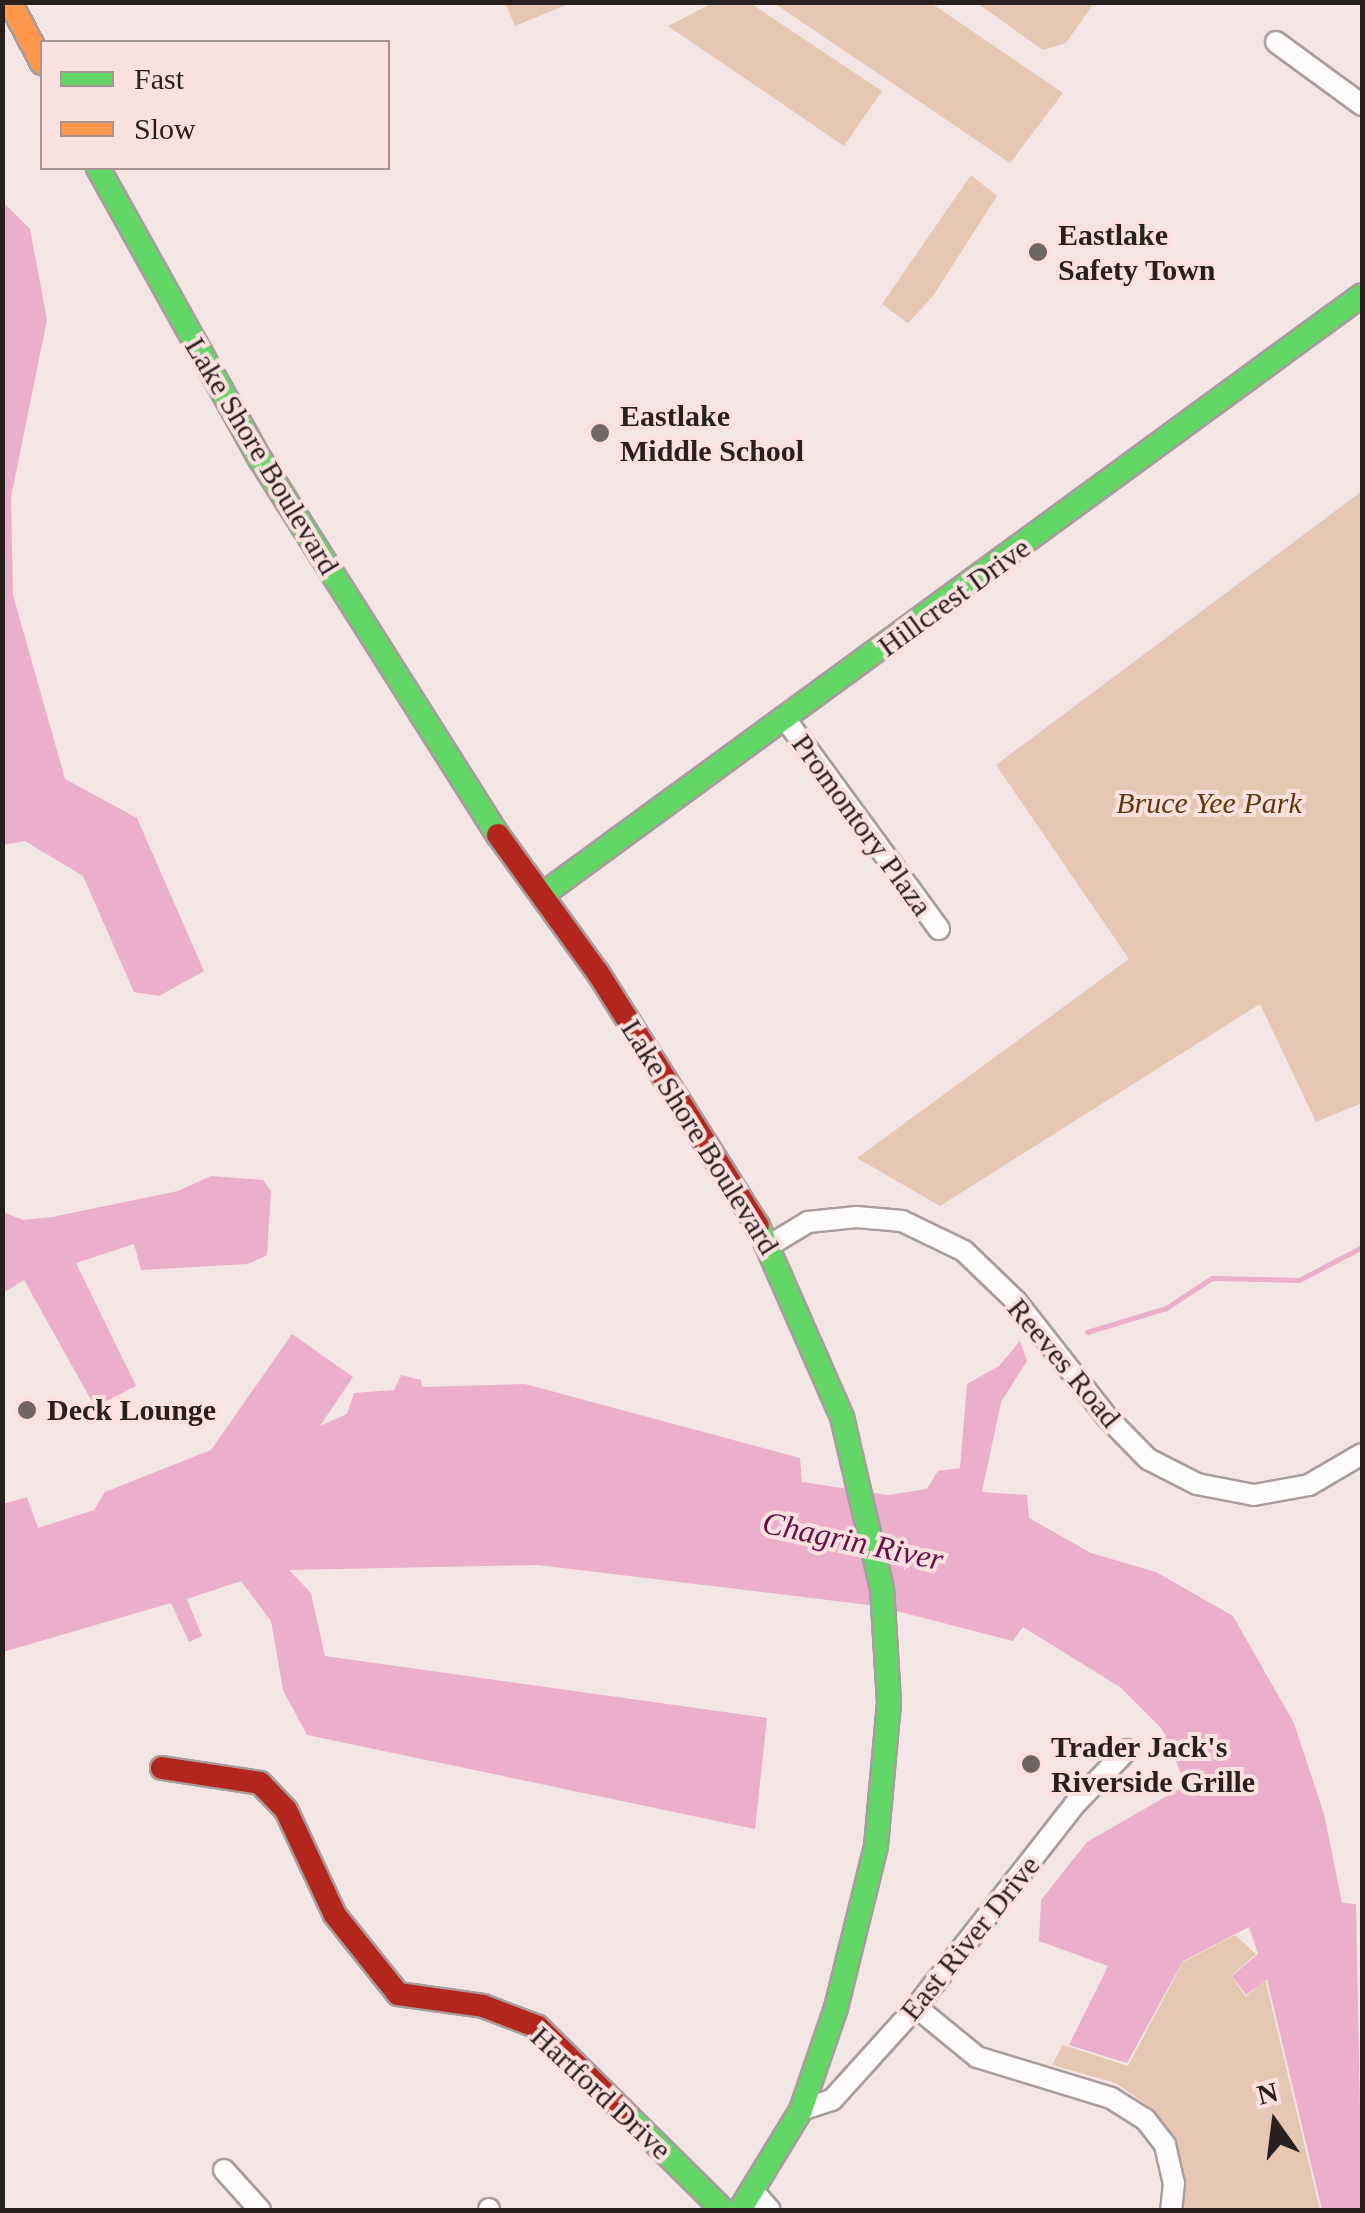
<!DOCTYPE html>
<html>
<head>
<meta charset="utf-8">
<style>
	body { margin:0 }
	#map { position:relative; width:1365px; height:2213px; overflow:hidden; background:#f4e6e5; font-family:"Times New Roman",serif }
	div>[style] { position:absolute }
	.green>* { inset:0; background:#e5c7b3 }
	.water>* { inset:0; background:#ebafcc }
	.stream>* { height:5px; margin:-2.5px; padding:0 2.5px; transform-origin:2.5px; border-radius:2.5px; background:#ebafcc }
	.roads { filter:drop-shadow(2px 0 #a89d9c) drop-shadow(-2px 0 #a89d9c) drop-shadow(0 2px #a89d9c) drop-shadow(0 -2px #a89d9c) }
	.street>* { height:20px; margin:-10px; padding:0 10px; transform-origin:10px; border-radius:10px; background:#fdfbfb }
	.fast>* { height:22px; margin:-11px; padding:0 11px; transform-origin:11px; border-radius:11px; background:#63d668 }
	.slow>* { height:22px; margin:-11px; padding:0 11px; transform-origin:11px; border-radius:11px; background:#ff974d }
	.jam>* { height:22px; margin:-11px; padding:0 11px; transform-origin:11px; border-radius:11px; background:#b3261e }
	.dots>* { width:28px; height:28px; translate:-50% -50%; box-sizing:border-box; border:5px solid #fae1df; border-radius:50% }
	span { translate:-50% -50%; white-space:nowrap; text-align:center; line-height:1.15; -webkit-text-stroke:8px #fae1df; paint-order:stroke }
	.poi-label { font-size:30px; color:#28201f; font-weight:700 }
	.left { translate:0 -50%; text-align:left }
	.street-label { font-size:30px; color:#28201f }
	.park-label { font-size:30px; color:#633709; font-style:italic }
	.water-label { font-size:32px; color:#6b0d4b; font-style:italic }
	.frame { position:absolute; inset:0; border:5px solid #28201f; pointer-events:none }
	.legend { position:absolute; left:40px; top:40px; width:350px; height:130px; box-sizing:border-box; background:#fae1df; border:2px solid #a69492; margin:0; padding:12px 18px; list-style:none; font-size:30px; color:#28201f }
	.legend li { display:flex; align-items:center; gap:20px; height:50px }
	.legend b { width:50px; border:2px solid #a69492 }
	.north { position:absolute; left:1225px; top:2073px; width:100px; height:100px; -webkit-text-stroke:8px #fae1df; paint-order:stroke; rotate:346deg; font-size:28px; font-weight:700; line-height:40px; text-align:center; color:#28201f }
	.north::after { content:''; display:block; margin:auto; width:35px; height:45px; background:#28201f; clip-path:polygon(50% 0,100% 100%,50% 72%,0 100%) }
</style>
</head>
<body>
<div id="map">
	<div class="green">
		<div style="clip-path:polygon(505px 3px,505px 2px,571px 3px,515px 26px)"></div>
		<div style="clip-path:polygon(713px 3px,750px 3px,882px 91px,844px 146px,668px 26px)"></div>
		<div style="clip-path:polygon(774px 3px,931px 3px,1063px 93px,1010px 163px)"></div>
		<div style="clip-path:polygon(977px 3px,1094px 3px,1066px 43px,1043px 50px)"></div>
		<div style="clip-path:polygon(971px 175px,997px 196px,933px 296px,908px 323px,882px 304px)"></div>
		<div style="clip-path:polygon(1362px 491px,1362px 1103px,1316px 1122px,1260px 1004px,940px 1206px,857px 1158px,1129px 959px,996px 765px)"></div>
		<div style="clip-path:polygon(1235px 1935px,1256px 1954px,1231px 1976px,1246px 1997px,1265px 1979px,1320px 2210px,1182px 2210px,1184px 2175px,1169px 2135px,1144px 2103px,1116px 2083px,1052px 2065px,1063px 2045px,1128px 2066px,1183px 1962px)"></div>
	</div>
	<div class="water">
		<div style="clip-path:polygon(3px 202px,30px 229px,47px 320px,11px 497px,13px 595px,65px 779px,137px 818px,204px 971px,159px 996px,134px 992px,83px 876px,25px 841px,3px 845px)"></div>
		<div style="clip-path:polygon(211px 1176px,263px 1180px,271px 1191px,267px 1255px,248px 1264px,141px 1270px,134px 1244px,76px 1263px,136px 1386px,95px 1407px,24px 1280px,3px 1293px,3px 1212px,23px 1220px,52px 1217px,178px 1191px)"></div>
		<div style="clip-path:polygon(292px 1334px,353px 1377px,320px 1426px,347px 1414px,354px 1393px,394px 1390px,401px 1375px,421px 1380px,422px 1387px,525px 1384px,800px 1458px,802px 1482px,888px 1495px,927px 1489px,938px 1471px,960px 1468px,967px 1384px,999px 1366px,1020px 1341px,1027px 1361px,1001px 1402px,982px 1492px,1027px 1495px,1029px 1518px,1091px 1553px,1156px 1572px,1233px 1616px,1294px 1723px,1324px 1814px,1342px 1903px,1356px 1904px,1362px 2210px,1322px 2210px,1267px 1979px,1246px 1995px,1232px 1976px,1258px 1954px,1249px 1927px,1183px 1961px,1127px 2063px,1069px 2045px,1108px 1966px,1039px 1941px,1041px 1900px,1087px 1842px,1186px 1785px,1162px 1729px,1120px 1687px,1023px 1627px,1013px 1641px,877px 1606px,538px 1565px,289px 1570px,311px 1593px,325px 1656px,767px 1718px,755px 1829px,307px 1735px,283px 1690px,271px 1621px,241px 1581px,187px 1599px,202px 1636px,189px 1642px,171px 1603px,3px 1652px,3px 1504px,27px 1497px,38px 1528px,94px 1510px,105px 1492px,211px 1450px)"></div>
	</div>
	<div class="stream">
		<div style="left:1087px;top:1332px;width:83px;rotate:-16.9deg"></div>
		<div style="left:1166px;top:1308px;width:55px;rotate:-33.1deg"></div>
		<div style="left:1212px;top:1278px;width:87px;rotate:1.3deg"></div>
		<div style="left:1299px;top:1280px;width:71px;rotate:-27.6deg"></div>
	</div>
	<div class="roads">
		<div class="street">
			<div style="left:1276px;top:42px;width:107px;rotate:36.2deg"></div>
			<div style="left:786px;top:720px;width:259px;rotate:53.8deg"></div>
			<div style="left:770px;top:1245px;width:44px;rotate:-31.2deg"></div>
			<div style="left:808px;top:1222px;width:49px;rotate:-5.8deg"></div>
			<div style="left:857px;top:1217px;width:45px;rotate:5.1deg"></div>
			<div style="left:902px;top:1221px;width:69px;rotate:25.8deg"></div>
			<div style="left:964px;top:1251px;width:72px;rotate:43.9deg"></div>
			<div style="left:1016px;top:1301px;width:147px;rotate:51.9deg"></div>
			<div style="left:1107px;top:1417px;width:59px;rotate:45.7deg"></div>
			<div style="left:1148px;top:1459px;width:55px;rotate:27deg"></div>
			<div style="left:1197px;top:1484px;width:58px;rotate:10.9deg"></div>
			<div style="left:1254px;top:1495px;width:56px;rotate:-10.3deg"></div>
			<div style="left:1309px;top:1485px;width:61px;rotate:-30.3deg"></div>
			<div style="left:916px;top:2007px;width:79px;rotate:39.3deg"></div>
			<div style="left:977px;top:2057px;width:140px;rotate:17deg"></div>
			<div style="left:1111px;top:2098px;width:40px;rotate:32deg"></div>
			<div style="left:1145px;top:2119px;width:33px;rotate:52deg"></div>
			<div style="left:1165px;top:2145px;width:39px;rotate:77deg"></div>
			<div style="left:1174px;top:2183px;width:27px;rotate:96deg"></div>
			<div style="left:801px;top:2110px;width:33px;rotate:-18deg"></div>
			<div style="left:832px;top:2100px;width:125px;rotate:-47.9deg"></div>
			<div style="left:916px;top:2007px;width:258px;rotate:-51.9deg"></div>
			<div style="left:1075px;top:1804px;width:75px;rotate:-46.1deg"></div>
			<div style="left:224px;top:2170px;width:54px;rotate:48deg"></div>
			<div style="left:753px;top:2191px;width:25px;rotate:48deg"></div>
			<div style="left:489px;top:2209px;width:1px;rotate:90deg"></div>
		</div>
		<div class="fast">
			<div style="left:98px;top:168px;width:333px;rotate:60.9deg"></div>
			<div style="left:260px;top:459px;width:445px;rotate:57.7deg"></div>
			<div style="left:542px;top:895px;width:1016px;rotate:-36.19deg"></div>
			<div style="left:624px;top:2112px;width:139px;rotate:44.7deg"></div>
			<div style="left:740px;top:2210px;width:117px;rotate:-58.6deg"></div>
			<div style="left:801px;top:2110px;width:108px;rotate:-71.1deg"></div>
			<div style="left:836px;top:2008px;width:167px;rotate:-76.1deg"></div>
			<div style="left:876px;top:1846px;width:145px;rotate:-84.8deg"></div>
			<div style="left:889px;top:1702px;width:113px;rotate:-93.5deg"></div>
			<div style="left:882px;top:1589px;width:177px;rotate:-103.1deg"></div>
			<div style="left:842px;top:1417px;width:209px;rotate:-113.7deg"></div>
		</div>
		<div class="slow">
			<div style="left:10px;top:2px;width:69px;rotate:62.3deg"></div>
		</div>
		<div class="jam">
			<div style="left:498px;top:835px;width:170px;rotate:54.1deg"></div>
			<div style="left:598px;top:973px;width:299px;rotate:57.7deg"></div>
			<div style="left:162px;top:1768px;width:99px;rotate:8.7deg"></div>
			<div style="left:260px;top:1783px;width:37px;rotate:46deg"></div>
			<div style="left:286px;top:1810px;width:116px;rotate:65deg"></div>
			<div style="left:335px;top:1915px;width:101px;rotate:51.4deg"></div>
			<div style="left:398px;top:1994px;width:86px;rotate:8deg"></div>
			<div style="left:483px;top:2006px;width:59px;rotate:20.9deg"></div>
			<div style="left:538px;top:2027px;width:121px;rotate:44.7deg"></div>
		</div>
	</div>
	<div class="dots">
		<div style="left:1038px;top:252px;background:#6f6564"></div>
		<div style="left:600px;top:433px;background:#6f6564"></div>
		<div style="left:27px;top:1410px;background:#6f6564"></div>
		<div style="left:1031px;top:1764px;background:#6f6564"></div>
	</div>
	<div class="poi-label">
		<span class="left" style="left:1058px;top:252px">Eastlake<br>Safety Town</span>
		<span class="left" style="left:620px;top:433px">Eastlake<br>Middle School</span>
		<span class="left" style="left:47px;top:1410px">Deck Lounge</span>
		<span class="left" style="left:1051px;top:1764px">Trader Jack's<br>Riverside Grille</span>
	</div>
	<div class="street-label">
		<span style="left:262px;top:456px;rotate:59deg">Lake Shore Boulevard</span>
		<span style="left:954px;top:597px;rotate:-36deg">Hillcrest Drive</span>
		<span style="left:862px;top:825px;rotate:54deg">Promontory Plaza</span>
		<span style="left:700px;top:1137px;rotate:58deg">Lake Shore Boulevard</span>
		<span style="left:1064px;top:1363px;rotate:50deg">Reeves Road</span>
		<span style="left:970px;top:1938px;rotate:-51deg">East River Drive</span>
		<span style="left:601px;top:2093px;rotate:43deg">Hartford Drive</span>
	</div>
	<div class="park-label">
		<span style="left:1209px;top:803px">Bruce Yee Park</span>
	</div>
	<div class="water-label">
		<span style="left:853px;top:1541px;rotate:12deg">Chagrin River</span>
	</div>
	<div class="frame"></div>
	<ul class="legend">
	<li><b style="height:12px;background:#63d668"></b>Fast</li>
	<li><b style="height:12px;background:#ff974d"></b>Slow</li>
	</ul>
	<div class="north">N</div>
</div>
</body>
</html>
